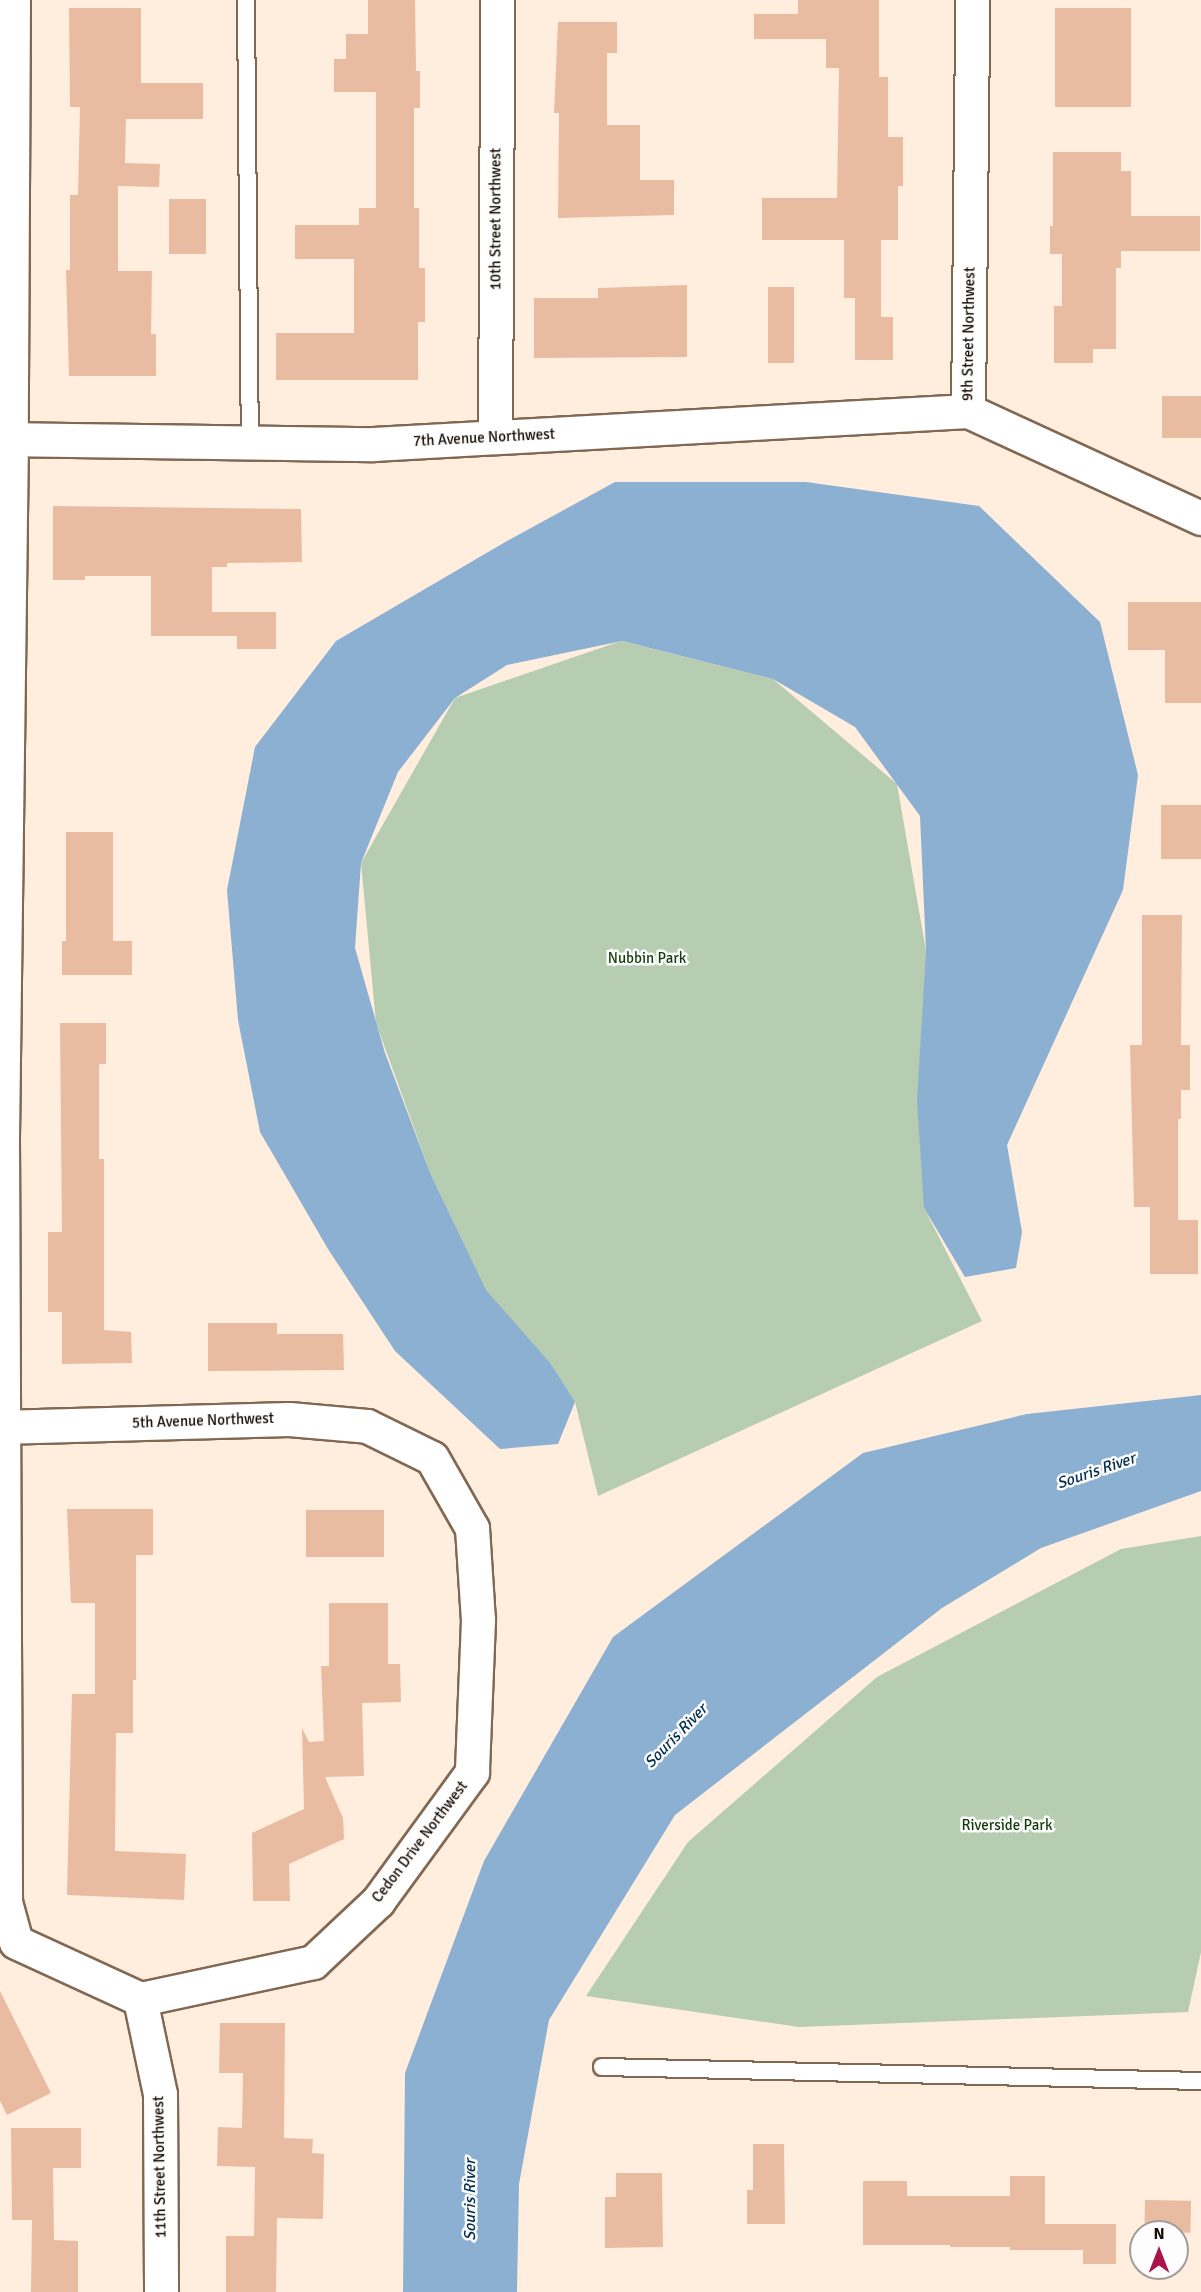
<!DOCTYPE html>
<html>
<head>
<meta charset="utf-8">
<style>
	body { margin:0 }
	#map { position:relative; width:1201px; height:2292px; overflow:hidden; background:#ffedde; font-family:Signika,sans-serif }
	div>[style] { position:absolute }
	.green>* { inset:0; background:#b6cdb1 }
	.water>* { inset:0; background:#8cb0d2 }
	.building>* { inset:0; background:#e9bca2; transform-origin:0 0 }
	.roads { filter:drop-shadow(2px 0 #826853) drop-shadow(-2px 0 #826853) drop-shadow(0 2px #826853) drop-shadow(0 -2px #826853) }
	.lane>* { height:16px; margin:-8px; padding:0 8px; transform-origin:8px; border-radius:8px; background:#fff }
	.street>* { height:33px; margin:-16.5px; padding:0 16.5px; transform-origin:16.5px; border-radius:16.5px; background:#fff }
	span { translate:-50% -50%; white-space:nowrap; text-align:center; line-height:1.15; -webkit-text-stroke:5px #fdfdfd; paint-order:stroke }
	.street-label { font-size:15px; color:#170d06 }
	.park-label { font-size:15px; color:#113d08 }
	.water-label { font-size:16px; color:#032e4f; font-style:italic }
	.north { position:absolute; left:1129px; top:2220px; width:60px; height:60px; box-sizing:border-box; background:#fdfdfd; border:2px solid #a19d9a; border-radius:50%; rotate:0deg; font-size:16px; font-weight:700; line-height:24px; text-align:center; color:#170d06 }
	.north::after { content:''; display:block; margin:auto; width:21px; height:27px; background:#a8144b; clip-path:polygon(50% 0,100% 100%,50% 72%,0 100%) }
</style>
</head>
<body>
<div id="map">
	<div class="green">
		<div style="clip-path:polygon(621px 641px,773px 679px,897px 784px,926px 951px,924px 1208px,982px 1321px,598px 1496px,575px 1402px,486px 1291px,431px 1175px,376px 1023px,361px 863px,455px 698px)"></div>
		<div style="clip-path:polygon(1201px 1536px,1201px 1952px,1188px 2012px,799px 2027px,586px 1996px,688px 1842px,877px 1677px,1121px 1549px)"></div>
	</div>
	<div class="water">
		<div style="clip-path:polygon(615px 482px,806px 482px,979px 506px,1100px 622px,1138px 775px,1123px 890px,1007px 1145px,1022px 1232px,1016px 1268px,965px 1277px,924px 1208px,917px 1101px,926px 951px,920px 816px,855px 727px,773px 679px,622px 641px,507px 665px,455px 698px,398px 772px,361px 863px,355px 948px,385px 1053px,431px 1175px,486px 1290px,550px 1363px,575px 1402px,558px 1444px,500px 1449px,395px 1351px,328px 1249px,260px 1132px,238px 1020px,227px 890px,255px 747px,336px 641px,507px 541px)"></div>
		<div style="clip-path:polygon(1201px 1395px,1201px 1491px,1041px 1548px,942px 1608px,675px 1815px,549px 2020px,519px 2184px,517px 2292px,403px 2292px,405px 2073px,484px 1861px,613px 1637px,863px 1453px,1027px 1414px)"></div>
	</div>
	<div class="building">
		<div style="clip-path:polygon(368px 0,415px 0,416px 71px,420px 71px,420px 108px,414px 108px,414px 208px,419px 208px,419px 268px,425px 268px,425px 322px,418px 322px,418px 380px,276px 380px,276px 333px,354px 333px,354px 259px,295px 259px,295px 225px,359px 225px,359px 208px,376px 208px,376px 92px,334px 92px,334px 59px,346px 59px,346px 34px,368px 34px)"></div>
		<div style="clip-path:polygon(798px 0,879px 0,879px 77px,888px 77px,888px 137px,903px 137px,903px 186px,898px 186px,898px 240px,881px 240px,881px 317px,893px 317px,893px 360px,855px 360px,855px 298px,844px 298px,844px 240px,762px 240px,762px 198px,837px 198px,839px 68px,826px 68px,826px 39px,754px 39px,754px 14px,798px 14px)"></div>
		<div style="clip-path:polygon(69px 8px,141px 8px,141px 83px,203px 83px,203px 119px,126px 119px,125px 163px,160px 164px,159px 187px,118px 186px,118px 271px,152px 271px,151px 334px,156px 334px,156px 376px,69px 376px,66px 270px,70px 270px,70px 195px,78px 195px,80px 107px,70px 107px)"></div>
		<div style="left:1055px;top:8px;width:76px;height:99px"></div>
		<div style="clip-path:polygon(558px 22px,617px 22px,617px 53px,607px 53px,607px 125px,640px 125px,640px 180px,674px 180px,674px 215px,558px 218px,559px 113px,554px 113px)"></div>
		<div style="clip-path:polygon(1053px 152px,1121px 152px,1121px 171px,1131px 171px,1131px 216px,1200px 216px,1200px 251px,1121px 251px,1121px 268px,1116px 268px,1116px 349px,1093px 349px,1093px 363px,1054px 363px,1054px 306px,1062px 306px,1062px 254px,1050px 254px,1050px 226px,1053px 226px)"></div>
		<div style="left:169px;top:199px;width:37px;height:55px"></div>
		<div style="clip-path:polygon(687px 285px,687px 357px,534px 358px,534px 298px,598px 298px,598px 288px)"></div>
		<div style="left:768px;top:287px;width:26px;height:76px"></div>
		<div style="left:1162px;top:396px;width:39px;height:42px"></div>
		<div style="clip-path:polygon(53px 506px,301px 509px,302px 562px,227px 563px,227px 567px,212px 567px,212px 612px,276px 612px,276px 649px,237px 649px,237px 636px,151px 636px,151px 576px,85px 576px,85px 580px,53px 580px)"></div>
		<div style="clip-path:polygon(1128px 602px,1201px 602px,1201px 703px,1165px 703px,1165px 650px,1128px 650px)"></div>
		<div style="left:1161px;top:805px;width:40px;height:54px"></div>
		<div style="clip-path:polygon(66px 832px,113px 832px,113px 941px,132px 941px,132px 975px,62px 975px,62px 941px,66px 941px)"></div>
		<div style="clip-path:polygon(1142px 915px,1182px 915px,1181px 1045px,1190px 1045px,1190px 1090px,1181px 1090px,1181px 1119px,1178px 1119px,1178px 1220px,1198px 1220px,1198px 1274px,1150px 1274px,1150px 1207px,1134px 1207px,1130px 1045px,1142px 1045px)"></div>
		<div style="clip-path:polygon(60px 1023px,106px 1023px,106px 1064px,99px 1064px,99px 1159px,104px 1159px,104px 1330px,131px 1332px,132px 1363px,62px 1364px,62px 1312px,48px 1312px,48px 1232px,62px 1232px)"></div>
		<div style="clip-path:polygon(208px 1323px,277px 1323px,277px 1334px,343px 1334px,344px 1370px,208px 1371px)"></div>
		<div style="clip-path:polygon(67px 1509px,153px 1509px,153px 1555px,136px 1555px,136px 1680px,133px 1680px,133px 1733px,116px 1733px,115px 1851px,186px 1854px,184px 1900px,67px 1895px,72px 1694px,95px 1694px,95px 1603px,71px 1603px)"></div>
		<div style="left:306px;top:1510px;width:78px;height:47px"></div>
		<div style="clip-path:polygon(329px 1603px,388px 1603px,388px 1664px,400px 1664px,401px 1702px,362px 1703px,364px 1776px,325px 1777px,343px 1818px,344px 1839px,289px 1864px,290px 1901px,253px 1901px,252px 1833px,304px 1809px,302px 1728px,309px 1742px,324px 1741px,321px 1666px,329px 1666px)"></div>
		<div style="clip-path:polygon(0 1991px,51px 2093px,7px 2115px,0 2101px)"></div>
		<div style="clip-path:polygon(220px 2023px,285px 2023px,284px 2138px,313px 2139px,312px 2153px,324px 2154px,323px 2219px,277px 2218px,276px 2292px,226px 2292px,226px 2236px,254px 2236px,255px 2167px,217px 2166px,218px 2127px,242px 2128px,243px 2073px,219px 2073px)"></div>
		<div style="clip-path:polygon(11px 2128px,81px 2128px,81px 2168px,53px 2168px,54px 2240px,78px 2241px,78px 2292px,31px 2292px,32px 2220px,12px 2220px)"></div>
		<div style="clip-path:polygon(753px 2144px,784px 2144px,785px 2224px,747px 2224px,747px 2190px,753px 2190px)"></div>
		<div style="clip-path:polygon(616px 2173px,662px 2173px,663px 2247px,605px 2248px,605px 2197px,616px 2197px)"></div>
		<div style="clip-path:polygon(1010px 2176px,1045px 2176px,1045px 2224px,1116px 2224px,1116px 2264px,1083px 2264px,1083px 2250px,1010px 2250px,1010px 2247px,950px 2247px,950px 2245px,863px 2245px,863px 2181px,907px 2181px,907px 2196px,1010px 2196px)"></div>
		<div style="left:1145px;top:2200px;width:46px;height:32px;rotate:1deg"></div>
	</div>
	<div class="roads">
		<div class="lane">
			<div style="left:246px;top:0;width:443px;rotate:89.5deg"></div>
			<div style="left:602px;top:2067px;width:599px;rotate:1.34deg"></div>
		</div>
		<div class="street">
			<div style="left:13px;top:0;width:439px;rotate:90.3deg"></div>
			<div style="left:11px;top:439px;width:700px;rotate:90.74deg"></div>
			<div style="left:2px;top:1139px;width:763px;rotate:89.77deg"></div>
			<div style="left:5px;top:1902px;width:41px;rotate:74.6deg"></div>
			<div style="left:16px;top:1942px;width:136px;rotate:24.7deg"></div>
			<div style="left:140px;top:1999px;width:97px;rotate:78.1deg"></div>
			<div style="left:160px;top:2094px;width:198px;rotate:89.7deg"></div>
			<div style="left:968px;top:411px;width:411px;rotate:-89.4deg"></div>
			<div style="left:495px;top:437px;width:437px;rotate:-89.7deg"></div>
			<div style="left:0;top:439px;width:373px;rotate:0.8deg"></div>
			<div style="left:373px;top:444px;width:596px;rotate:-3.17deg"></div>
			<div style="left:968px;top:411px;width:256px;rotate:24.7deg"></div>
			<div style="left:0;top:1427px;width:289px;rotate:-1.6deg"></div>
			<div style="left:289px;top:1419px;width:78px;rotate:5.1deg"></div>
			<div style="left:367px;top:1426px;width:72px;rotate:26.2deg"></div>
			<div style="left:432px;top:1458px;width:81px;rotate:60.3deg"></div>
			<div style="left:472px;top:1528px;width:92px;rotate:86.3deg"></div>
			<div style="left:478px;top:1620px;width:152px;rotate:92.3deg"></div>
			<div style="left:472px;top:1772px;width:160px;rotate:126.1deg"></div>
			<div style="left:378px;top:1901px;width:89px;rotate:136.8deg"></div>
			<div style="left:313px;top:1962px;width:177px;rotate:167.9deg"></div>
		</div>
	</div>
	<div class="street-label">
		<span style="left:496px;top:219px;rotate:-90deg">10th Street Northwest</span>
		<span style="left:969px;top:334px;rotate:-89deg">9th Street Northwest</span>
		<span style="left:484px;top:438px;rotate:-3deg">7th Avenue Northwest</span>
		<span style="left:203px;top:1421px;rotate:-2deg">5th Avenue Northwest</span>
		<span style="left:420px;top:1842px;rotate:-53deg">Cedon Drive Northwest</span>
		<span style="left:160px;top:2167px;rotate:-91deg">11th Street Northwest</span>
	</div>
	<div class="park-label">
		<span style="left:647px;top:959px">Nubbin Park</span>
		<span style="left:1007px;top:1826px">Riverside Park</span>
	</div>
	<div class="water-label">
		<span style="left:1096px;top:1471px;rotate:-19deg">Souris River</span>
		<span style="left:676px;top:1736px;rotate:-46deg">Souris River</span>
		<span style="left:470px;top:2200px;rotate:-90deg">Souris River</span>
	</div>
	<div class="north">N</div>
</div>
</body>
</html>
